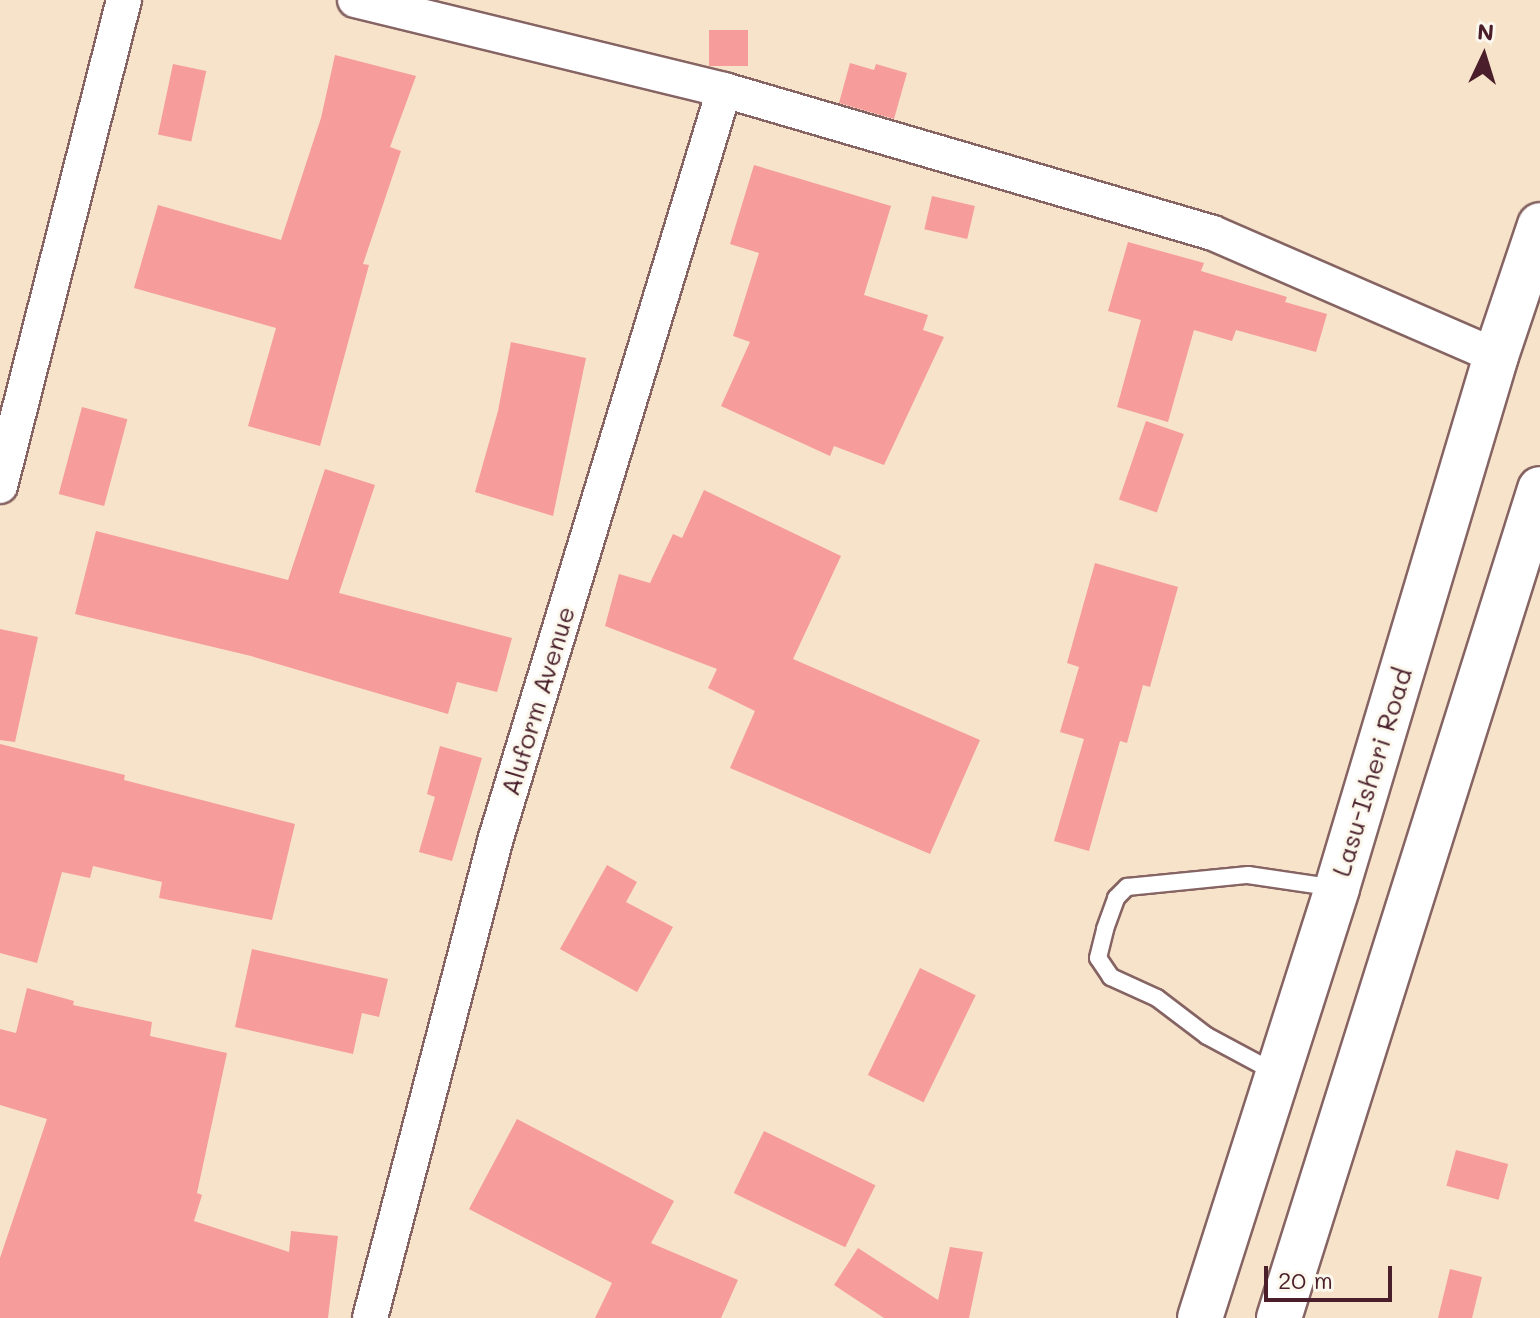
<!DOCTYPE html>
<html>
<head>
<meta charset="utf-8">
<style>
	body { margin:0 }
	#map { position:relative; width:1540px; height:1318px; overflow:hidden; background:#f6e3ca; font-family:Mali,sans-serif }
	div>[style] { position:absolute }
	.building>* { inset:0; background:#f69c9a; transform-origin:0 0 }
	.roads { filter:drop-shadow(2px 0 #866463) drop-shadow(-2px 0 #866463) drop-shadow(0 2px #866463) drop-shadow(0 -2px #866463) }
	.service>* { height:16px; margin:-8px; padding:0 8px; transform-origin:8px; border-radius:8px; background:#fff }
	.minor>* { height:34px; margin:-17px; padding:0 17px; transform-origin:17px; border-radius:17px; background:#fff }
	.primary>* { height:44px; margin:-22px; padding:0 22px; transform-origin:22px; border-radius:22px; background:#fff }
	span { translate:-50% -50%; white-space:nowrap; text-align:center; line-height:1.15; -webkit-text-stroke:6px #fbf7ec; paint-order:stroke }
	.street-label { font-size:26px; color:#4a1f2b }
	.north { position:absolute; left:1444px; top:16px; width:80px; height:80px; -webkit-text-stroke:6px #fbf7ec; paint-order:stroke; rotate:4deg; font-size:22px; font-weight:700; line-height:32px; text-align:center; color:#4a1f2b }
	.north::after { content:''; display:block; margin:auto; width:28px; height:36px; background:#4a1f2b; clip-path:polygon(50% 0,100% 100%,50% 72%,0 100%) }
	.scale { position:absolute; left:1264px; top:1266px; width:128px; height:36px; box-sizing:border-box; border:4px solid #4a1f2b; border-top:0; padding-left:10px; font-size:24px; line-height:28px; white-space:nowrap; color:#4a1f2b; -webkit-text-stroke:6px #fbf7ec; paint-order:stroke }
</style>
</head>
<body>
<div id="map">
	<div class="building">
		<div style="left:709px;top:30px;width:39px;height:36px"></div>
		<div style="clip-path:polygon(335px 55px,416px 76px,390px 147px,401px 151px,363px 264px,369px 265px,320px 446px,248px 426px,276px 328px,134px 288px,158px 205px,281px 240px,321px 118px)"></div>
		<div style="clip-path:polygon(850px 63px,874px 70px,876px 64px,907px 73px,894px 119px,839px 103px)"></div>
		<div style="left:173px;top:64px;width:34px;height:72px;rotate:12deg"></div>
		<div style="clip-path:polygon(754px 165px,891px 206px,864px 295px,928px 315px,923px 330px,944px 337px,884px 465px,834px 446px,830px 456px,721px 406px,750px 342px,733px 336px,759px 253px,730px 244px)"></div>
		<div style="left:932px;top:196px;width:44px;height:34px;rotate:13deg"></div>
		<div style="clip-path:polygon(1128px 242px,1204px 263px,1201px 271px,1287px 297px,1285px 302px,1327px 314px,1316px 352px,1236px 330px,1232px 341px,1194px 330px,1168px 422px,1117px 407px,1141px 320px,1108px 311px)"></div>
		<div style="clip-path:polygon(511px 342px,586px 358px,553px 516px,475px 492px,498px 411px)"></div>
		<div style="left:82px;top:407px;width:47px;height:90px;rotate:15deg"></div>
		<div style="left:1146px;top:421px;width:40px;height:83px;rotate:19deg"></div>
		<div style="clip-path:polygon(325px 469px,375px 485px,339px 593px,512px 638px,497px 692px,457px 682px,448px 714px,251px 656px,75px 614px,96px 531px,288px 580px)"></div>
		<div style="clip-path:polygon(704px 490px,841px 556px,793px 659px,980px 740px,930px 854px,730px 768px,755px 711px,708px 688px,717px 669px,605px 626px,619px 574px,650px 583px,673px 534px,682px 538px)"></div>
		<div style="clip-path:polygon(1095px 563px,1178px 587px,1150px 687px,1143px 685px,1127px 743px,1120px 741px,1089px 851px,1054px 841px,1084px 739px,1060px 732px,1079px 667px,1067px 663px)"></div>
		<div style="clip-path:polygon(0 629px,38px 637px,15px 742px,0 740px)"></div>
		<div style="clip-path:polygon(0 744px,125px 775px,124px 780px,295px 824px,272px 920px,159px 898px,162px 882px,93px 866px,90px 878px,62px 872px,37px 963px,0 953px)"></div>
		<div style="clip-path:polygon(440px 746px,482px 758px,452px 861px,419px 852px,435px 797px,427px 794px)"></div>
		<div style="clip-path:polygon(607px 865px,637px 882px,626px 902px,673px 927px,637px 992px,560px 949px)"></div>
		<div style="clip-path:polygon(252px 949px,388px 979px,379px 1017px,362px 1013px,353px 1054px,235px 1027px)"></div>
		<div style="left:920px;top:968px;width:62px;height:119px;rotate:26deg"></div>
		<div style="clip-path:polygon(27px 988px,74px 1001px,73px 1005px,152px 1022px,150px 1036px,227px 1053px,197px 1193px,202px 1195px,194px 1221px,289px 1252px,291px 1231px,338px 1236px,328px 1318px,0 1318px,0 1258px,47px 1119px,0 1105px,0 1029px,16px 1033px)"></div>
		<div style="clip-path:polygon(517px 1119px,674px 1201px,651px 1243px,738px 1280px,721px 1318px,595px 1318px,612px 1283px,469px 1209px)"></div>
		<div style="left:764px;top:1131px;width:124px;height:69px;rotate:26deg"></div>
		<div style="left:1456px;top:1150px;width:54px;height:37px;rotate:15deg"></div>
		<div style="clip-path:polygon(950px 1247px,983px 1252px,969px 1318px,884px 1318px,834px 1285px,858px 1248px,938px 1300px)"></div>
		<div style="clip-path:polygon(1450px 1269px,1482px 1277px,1472px 1318px,1438px 1318px)"></div>
	</div>
	<div class="roads">
		<div class="service">
			<div style="left:1278px;top:1074px;width:81px;rotate:-151.8deg"></div>
			<div style="left:1207px;top:1036px;width:63px;rotate:-142.8deg"></div>
			<div style="left:1157px;top:998px;width:51px;rotate:-155.5deg"></div>
			<div style="left:1111px;top:977px;width:23px;rotate:-124deg"></div>
			<div style="left:1098px;top:958px;width:30px;rotate:-76deg"></div>
			<div style="left:1105px;top:929px;width:33px;rotate:-70deg"></div>
			<div style="left:1116px;top:898px;width:16px;rotate:-45deg"></div>
			<div style="left:1127px;top:887px;width:122px;rotate:-5.7deg"></div>
			<div style="left:1248px;top:875px;width:89px;rotate:8.4deg"></div>
		</div>
		<div class="minor">
			<div style="left:355px;top:0;width:380px;rotate:13.7deg"></div>
			<div style="left:724px;top:90px;width:509px;rotate:16.3deg"></div>
			<div style="left:1213px;top:233px;width:309px;rotate:23.5deg"></div>
			<div style="left:0;top:486px;width:502px;rotate:-75.69deg"></div>
			<div style="left:370px;top:1318px;width:493px;rotate:-75.3deg"></div>
			<div style="left:495px;top:841px;width:785px;rotate:-73.04deg"></div>
		</div>
		<div class="primary">
			<div style="left:1200px;top:1318px;width:451px;rotate:-72.3deg"></div>
			<div style="left:1337px;top:888px;width:555px;rotate:-73.36deg"></div>
			<div style="left:1496px;top:356px;width:138px;rotate:-71.4deg"></div>
			<div style="left:1279px;top:1318px;width:869px;rotate:-72.52deg"></div>
		</div>
	</div>
	<div class="street-label">
		<span style="left:538px;top:701px;rotate:-73deg">Aluform Avenue</span>
		<span style="left:1372px;top:772px;rotate:-73deg">Lasu-Isheri Road</span>
	</div>
	<div class="north">N</div>
	<div class="scale">20 m</div>
</div>
</body>
</html>
